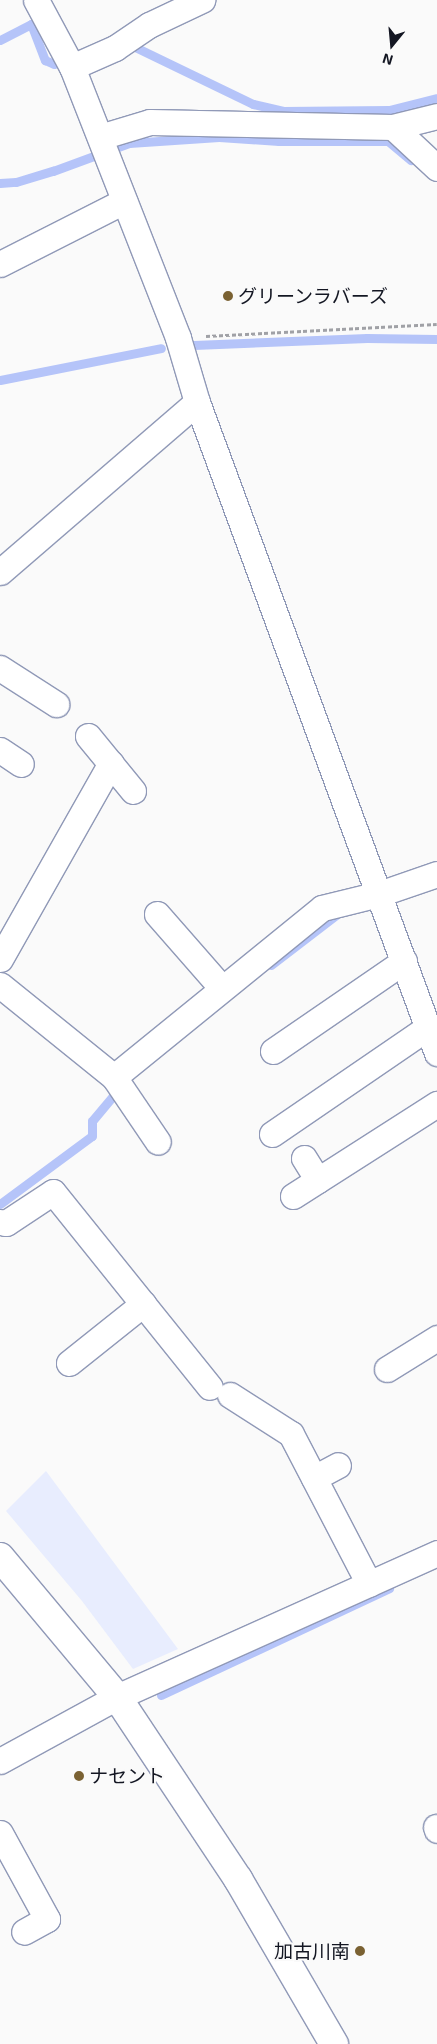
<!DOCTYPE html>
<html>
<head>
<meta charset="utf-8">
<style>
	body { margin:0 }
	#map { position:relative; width:437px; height:2044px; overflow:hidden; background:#fafafa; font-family:"Exo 2","Noto Sans JP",sans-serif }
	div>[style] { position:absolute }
	.built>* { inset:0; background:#e8edfe }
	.stream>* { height:9px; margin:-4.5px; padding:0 4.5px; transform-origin:4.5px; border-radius:4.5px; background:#b5c4f9 }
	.path>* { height:3px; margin-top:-1.5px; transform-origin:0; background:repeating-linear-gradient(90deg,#a0a1a6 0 4px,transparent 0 6.5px) }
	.roads { filter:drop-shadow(1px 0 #9099b7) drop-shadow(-1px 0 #9099b7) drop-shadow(0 1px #9099b7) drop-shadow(0 -1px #9099b7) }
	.street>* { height:25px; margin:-12.5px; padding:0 12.5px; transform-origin:12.5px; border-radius:12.5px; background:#fff }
	.secondary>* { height:28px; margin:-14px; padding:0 14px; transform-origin:14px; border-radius:14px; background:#fff }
	.dots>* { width:14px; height:14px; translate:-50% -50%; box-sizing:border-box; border:2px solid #fafafa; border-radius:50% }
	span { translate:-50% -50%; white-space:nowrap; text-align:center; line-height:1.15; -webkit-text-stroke:4px #fafafa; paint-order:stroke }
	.poi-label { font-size:19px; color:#131622 }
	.left { translate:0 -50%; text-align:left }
	.right { translate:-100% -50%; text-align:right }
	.north { position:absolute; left:367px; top:20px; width:50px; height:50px; -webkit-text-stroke:4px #fafafa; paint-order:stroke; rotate:197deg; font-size:14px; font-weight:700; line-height:20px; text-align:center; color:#131622 }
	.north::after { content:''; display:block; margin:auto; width:18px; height:22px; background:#131622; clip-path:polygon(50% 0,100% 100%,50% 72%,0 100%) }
</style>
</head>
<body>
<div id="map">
	<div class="built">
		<div style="clip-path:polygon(46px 1471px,178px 1649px,133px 1669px,82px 1601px,6px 1511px)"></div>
	</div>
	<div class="stream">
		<div style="left:0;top:40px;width:35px;rotate:-27deg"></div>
		<div style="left:31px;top:24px;width:39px;rotate:69deg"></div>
		<div style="left:45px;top:60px;width:10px;rotate:24deg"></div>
		<div style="left:135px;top:47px;width:131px;rotate:25.8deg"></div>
		<div style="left:253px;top:104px;width:31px;rotate:13deg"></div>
		<div style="left:283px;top:111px;width:106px;rotate:-0.5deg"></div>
		<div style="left:389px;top:110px;width:49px;rotate:-14deg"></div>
		<div style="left:0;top:183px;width:16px;rotate:-4deg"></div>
		<div style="left:16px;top:182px;width:39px;rotate:-17deg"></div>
		<div style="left:53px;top:171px;width:81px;rotate:-20.2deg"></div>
		<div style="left:129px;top:143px;width:90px;rotate:-3.8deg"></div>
		<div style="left:219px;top:137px;width:60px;rotate:3.8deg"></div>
		<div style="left:279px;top:141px;width:109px"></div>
		<div style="left:388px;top:141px;width:30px;rotate:40deg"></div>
		<div style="left:194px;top:345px;width:173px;rotate:-2.3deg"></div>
		<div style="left:367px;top:338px;width:70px;rotate:0.8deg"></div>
		<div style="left:0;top:380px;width:164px;rotate:-11.2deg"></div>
		<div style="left:271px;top:965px;width:87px;rotate:-37.5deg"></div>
		<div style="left:0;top:1204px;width:114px;rotate:-36.5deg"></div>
		<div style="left:92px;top:1136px;width:15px;rotate:-90deg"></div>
		<div style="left:92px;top:1121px;width:34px;rotate:-50deg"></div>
		<div style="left:161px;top:1695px;width:252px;rotate:-25.1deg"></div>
	</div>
	<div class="path">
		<div style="left:206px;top:336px;width:231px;rotate:-3deg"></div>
	</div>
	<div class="roads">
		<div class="street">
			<div style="left:36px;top:0;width:76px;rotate:61.8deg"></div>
			<div style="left:72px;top:67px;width:291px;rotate:68.6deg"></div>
			<div style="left:178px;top:338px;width:67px;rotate:73.5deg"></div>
			<div style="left:197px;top:402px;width:694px;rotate:69.76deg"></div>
			<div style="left:72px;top:67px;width:47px;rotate:-23.8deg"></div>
			<div style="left:115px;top:48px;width:41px;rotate:-34.1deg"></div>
			<div style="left:149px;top:25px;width:59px;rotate:-25.3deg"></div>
			<div style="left:393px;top:127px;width:60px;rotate:43deg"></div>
			<div style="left:100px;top:137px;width:52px;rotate:-16.7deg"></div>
			<div style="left:150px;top:122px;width:243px;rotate:1.2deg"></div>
			<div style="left:393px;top:127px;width:45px;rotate:-14deg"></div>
			<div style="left:0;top:264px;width:139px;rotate:-26.9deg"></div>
			<div style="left:0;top:572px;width:260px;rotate:-40.8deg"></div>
			<div style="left:0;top:668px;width:67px;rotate:32.7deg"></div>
			<div style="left:88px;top:736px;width:71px;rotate:50.7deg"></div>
			<div style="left:0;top:750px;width:25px;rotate:34deg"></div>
			<div style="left:157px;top:914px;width:97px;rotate:48.8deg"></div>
			<div style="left:0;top:959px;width:225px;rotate:-60.5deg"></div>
			<div style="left:0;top:985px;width:146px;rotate:38.9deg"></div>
			<div style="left:114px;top:1077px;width:268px;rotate:-39.1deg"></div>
			<div style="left:322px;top:908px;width:59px;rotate:-13.8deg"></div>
			<div style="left:379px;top:894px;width:61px;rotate:-19deg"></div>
			<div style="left:273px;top:1051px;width:159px;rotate:-34.5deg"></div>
			<div style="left:114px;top:1077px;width:78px;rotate:55.9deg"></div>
			<div style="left:272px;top:1134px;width:189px;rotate:-34.4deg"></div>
			<div style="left:304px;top:1158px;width:26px;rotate:58deg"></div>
			<div style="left:293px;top:1196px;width:171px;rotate:-32.6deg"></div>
			<div style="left:0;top:1222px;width:6px;rotate:9deg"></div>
			<div style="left:6px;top:1223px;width:56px;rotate:-33.4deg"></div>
			<div style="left:53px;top:1192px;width:250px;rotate:51.2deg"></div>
			<div style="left:69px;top:1363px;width:95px;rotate:-38.6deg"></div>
			<div style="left:387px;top:1369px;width:59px;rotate:-31.8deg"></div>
			<div style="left:230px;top:1395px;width:72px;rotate:32.6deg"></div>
			<div style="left:291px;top:1434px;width:169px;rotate:62.5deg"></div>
			<div style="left:314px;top:1478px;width:27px;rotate:-28deg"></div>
			<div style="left:0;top:1761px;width:133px;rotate:-28.7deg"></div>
			<div style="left:117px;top:1697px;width:351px;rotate:-24.2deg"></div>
			<div style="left:436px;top:1827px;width:3px;rotate:72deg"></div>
			<div style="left:0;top:1833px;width:98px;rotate:61.3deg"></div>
			<div style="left:47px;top:1919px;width:26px;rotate:151deg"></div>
		</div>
		<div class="secondary">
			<div style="left:0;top:1557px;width:182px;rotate:50.1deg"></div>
			<div style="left:117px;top:1697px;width:219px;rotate:56.4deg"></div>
			<div style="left:238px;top:1879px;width:191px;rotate:59.8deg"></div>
		</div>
	</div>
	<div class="dots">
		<div style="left:228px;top:296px;background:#7a6132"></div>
		<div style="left:79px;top:1776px;background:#7a6132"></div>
		<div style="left:360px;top:1951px;background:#7a6132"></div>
	</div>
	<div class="poi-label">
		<span class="left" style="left:238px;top:296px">グリーンラバーズ</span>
		<span class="left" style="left:89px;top:1776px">ナセント</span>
		<span class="right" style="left:350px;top:1951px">加古川南</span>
	</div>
	<div class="north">N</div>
</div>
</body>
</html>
